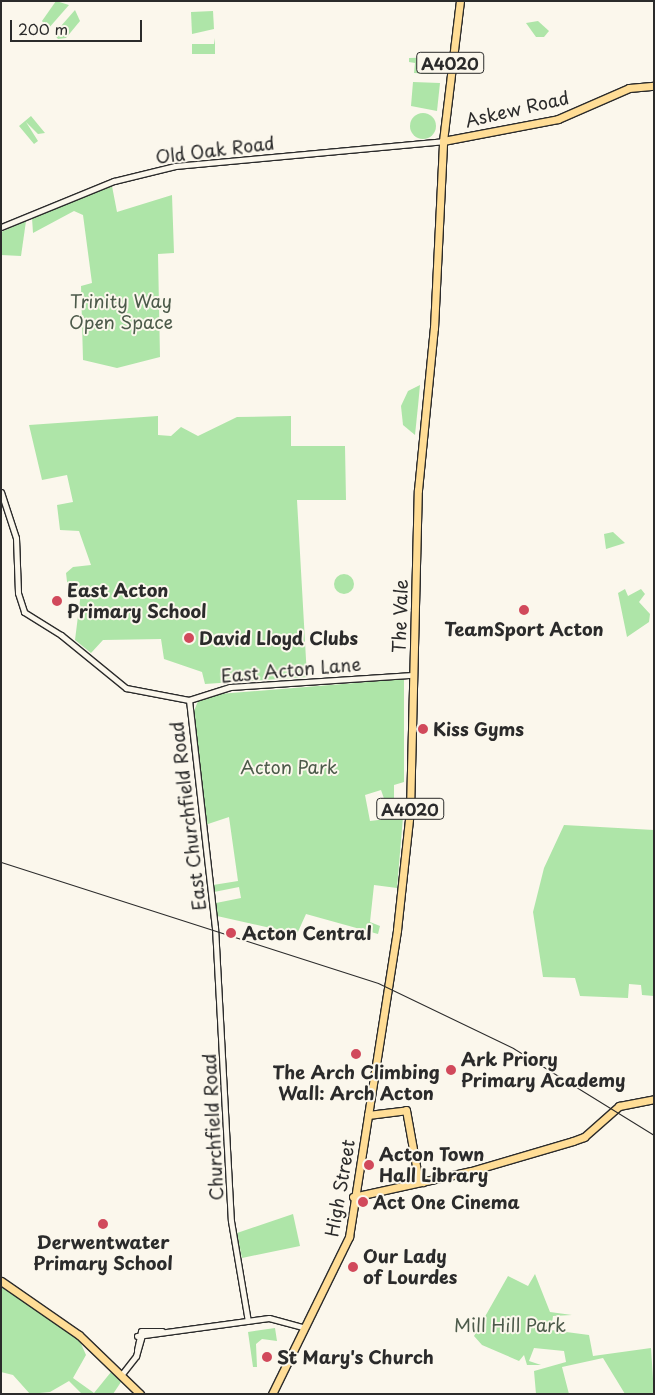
<!DOCTYPE html>
<html>
<head>
<meta charset="utf-8">
<style>
	body { margin:0 }
	#map { position:relative; width:655px; height:1395px; overflow:hidden; background:#fbf7ec; font-family:"Playpen Sans",sans-serif }
	div>[style] { position:absolute }
	.green>* { inset:0; background:#aee5a8 }
	.round { border-radius:50% }
	.roads { filter:drop-shadow(1px 0 #2b2b2b) drop-shadow(-1px 0 #2b2b2b) drop-shadow(0 1px #2b2b2b) drop-shadow(0 -1px #2b2b2b) }
	.minor>* { height:5px; margin:-2.5px; padding:0 2.5px; transform-origin:2.5px; border-radius:2.5px; background:#fbf7ec }
	.major>* { height:7px; margin:-3.5px; padding:0 3.5px; transform-origin:3.5px; border-radius:3.5px; background:#ffdd96 }
	.rail>* { height:1px; margin:-0.5px; padding:0 0.5px; transform-origin:0.5px; border-radius:0.5px; background:#2b2b2b }
	.dots>* { width:14px; height:14px; translate:-50% -50%; box-sizing:border-box; border:2px solid #fbf7ec; border-radius:50% }
	span { translate:-50% -50%; white-space:nowrap; text-align:center; line-height:1.15; -webkit-text-stroke:4px #fbf7ec; paint-order:stroke }
	.shield-label span { padding:1px 4px; background:#fbf7ec; border:1px solid; border-radius:4px; -webkit-text-stroke-width:0 }
	.shield-label { font-size:16px; color:#2b2b2b; font-weight:700 }
	.street-label { font-size:18px; color:#2b2b2b }
	.park-label { font-size:18px; color:#4c5a4a }
	.poi-label { font-size:18px; color:#2b2b2b; font-weight:700 }
	.left { translate:0 -50%; text-align:left }
	.frame { position:absolute; inset:0; border:2px solid #2b2b2b; pointer-events:none }
	.scale { position:absolute; left:10px; top:20px; width:132px; height:22px; box-sizing:border-box; border:2px solid #2b2b2b; border-top:0; padding-left:6px; font-size:15px; line-height:18px; white-space:nowrap; color:#2b2b2b; -webkit-text-stroke:4px #fbf7ec; paint-order:stroke }
</style>
</head>
<body>
<div id="map">
	<div class="green">
		<div style="clip-path:polygon(56px 1px,69px 5px,48px 29px,42px 21px)"></div>
		<div style="clip-path:polygon(75px 10px,80px 21px,66px 38px,58px 39px,54px 34px)"></div>
		<div style="clip-path:polygon(213px 11px,214px 29px,192px 34px,191px 12px)"></div>
		<div style="clip-path:polygon(538px 21px,549px 31px,544px 37px,536px 37px,526px 23px)"></div>
		<div style="clip-path:polygon(215px 38px,215px 54px,192px 54px,192px 44px,214px 44px)"></div>
		<div style="clip-path:polygon(443px 57px,441px 71px,432px 74px,414px 73px,415px 63px,409px 62px,409px 58px)"></div>
		<div style="clip-path:polygon(413px 82px,440px 83px,437px 111px,411px 106px)"></div>
		<div class="round" style="left:410px;top:113px;width:26px;height:26px"></div>
		<div style="clip-path:polygon(31px 116px,45px 133px,38px 134px,26px 122px,38px 141px,34px 144px,19px 126px)"></div>
		<div style="clip-path:polygon(112px 186px,117px 212px,172px 195px,174px 253px,158px 254px,160px 357px,117px 368px,83px 360px,81px 286px,92px 283px,83px 215px,74px 211px,33px 233px,32px 218px)"></div>
		<div style="clip-path:polygon(26px 221px,21px 256px,1px 255px,1px 232px)"></div>
		<div style="clip-path:polygon(420px 385px,418px 406px,415px 435px,403px 425px,401px 406px,408px 391px)"></div>
		<div style="clip-path:polygon(158px 416px,158px 435px,171px 436px,181px 427px,198px 436px,237px 417px,291px 416px,291px 446px,345px 446px,346px 500px,297px 500px,307px 677px,205px 684px,202px 672px,164px 659px,161px 639px,103px 640px,91px 653px,75px 640px,81px 592px,68px 590px,66px 573px,73px 567px,91px 565px,79px 531px,60px 530px,57px 505px,73px 502px,67px 475px,42px 480px,29px 425px)"></div>
		<div style="clip-path:polygon(613px 532px,625px 543px,606px 549px,604px 534px)"></div>
		<div class="round" style="left:334px;top:574px;width:20px;height:20px"></div>
		<div style="clip-path:polygon(625px 589px,628px 596px,641px 589px,645px 594px,639px 602px,650px 614px,649px 622px,627px 637px,618px 593px)"></div>
		<div style="clip-path:polygon(404px 679px,404px 782px,394px 785px,394px 810px,388px 810px,381px 790px,365px 795px,370px 821px,403px 817px,397px 888px,374px 885px,370px 922px,380px 926px,378px 934px,306px 914px,297px 934px,217px 916px,216px 903px,241px 898px,239px 887px,214px 892px,213px 885px,238px 881px,229px 817px,205px 825px,194px 711px,198px 701px,219px 694px)"></div>
		<div style="clip-path:polygon(564px 825px,654px 830px,654px 996px,642px 995px,641px 985px,629px 984px,628px 998px,580px 996px,575px 978px,543px 977px,533px 912px,544px 868px)"></div>
		<div style="clip-path:polygon(293px 1214px,300px 1246px,242px 1258px,237px 1233px)"></div>
		<div style="clip-path:polygon(535px 1274px,550px 1312px,572px 1315px,553px 1316px,551px 1330px,589px 1335px,593px 1356px,651px 1348px,654px 1394px,625px 1394px,603px 1358px,562px 1367px,569px 1394px,536px 1394px,534px 1371px,566px 1362px,564px 1351px,534px 1348px,529px 1361px,541px 1365px,527px 1365px,524px 1355px,519px 1361px,482px 1345px,474px 1336px,508px 1276px,528px 1286px)"></div>
		<div style="clip-path:polygon(1px 1287px,79px 1339px,86px 1355px,73px 1378px,94px 1393px,111px 1372px,121px 1382px,113px 1394px,82px 1394px,69px 1381px,50px 1392px,30px 1394px,13px 1375px,1px 1372px)"></div>
		<div style="clip-path:polygon(275px 1328px,277px 1341px,262px 1339px,256px 1344px,257px 1367px,253px 1367px,248px 1332px)"></div>
	</div>
	<div class="roads">
		<div class="minor">
			<div style="left:1px;top:227px;width:122px;rotate:-22.2deg"></div>
			<div style="left:114px;top:181px;width:63px;rotate:-13.8deg"></div>
			<div style="left:175px;top:166px;width:269px;rotate:-5.3deg"></div>
			<div style="left:1px;top:492px;width:48px;rotate:71.9deg"></div>
			<div style="left:16px;top:538px;width:55px;rotate:87.9deg"></div>
			<div style="left:18px;top:593px;width:20px;rotate:72deg"></div>
			<div style="left:24px;top:612px;width:44px;rotate:31.9deg"></div>
			<div style="left:61px;top:635px;width:84px;rotate:39.2deg"></div>
			<div style="left:126px;top:688px;width:64px;rotate:10.8deg"></div>
			<div style="left:189px;top:700px;width:43px;rotate:-17.6deg"></div>
			<div style="left:230px;top:687px;width:183px;rotate:-3.8deg"></div>
			<div style="left:189px;top:700px;width:228px;rotate:83.5deg"></div>
			<div style="left:215px;top:927px;width:294px;rotate:86.9deg"></div>
			<div style="left:231px;top:1221px;width:101px;rotate:80.4deg"></div>
			<div style="left:137px;top:1336px;width:133px;rotate:-7.8deg"></div>
			<div style="left:269px;top:1318px;width:35px;rotate:15deg"></div>
			<div style="left:137px;top:1350px;width:19px;rotate:-78deg"></div>
			<div style="left:141px;top:1331px;width:21px"></div>
			<div style="left:122px;top:1374px;width:23px;rotate:-52deg"></div>
			<div style="left:136px;top:1356px;width:19px;rotate:-74deg"></div>
		</div>
		<div class="major">
			<div style="left:443px;top:141px;width:117px;rotate:-10.8deg"></div>
			<div style="left:558px;top:119px;width:77px;rotate:-23.6deg"></div>
			<div style="left:629px;top:88px;width:25px;rotate:-5deg"></div>
			<div style="left:368px;top:1115px;width:38px;rotate:-7deg"></div>
			<div style="left:406px;top:1110px;width:68px;rotate:79.8deg"></div>
			<div style="left:418px;top:1177px;width:7px;rotate:45deg"></div>
			<div style="left:353px;top:1197px;width:121px;rotate:-12.4deg"></div>
			<div style="left:471px;top:1171px;width:106px;rotate:-16.4deg"></div>
			<div style="left:573px;top:1141px;width:12px;rotate:-20deg"></div>
			<div style="left:584px;top:1137px;width:47px;rotate:-41.5deg"></div>
			<div style="left:619px;top:1106px;width:36px;rotate:-11deg"></div>
			<div style="left:1px;top:1281px;width:95px;rotate:34.7deg"></div>
			<div style="left:79px;top:1335px;width:85px;rotate:44deg"></div>
			<div style="left:272px;top:1394px;width:175px;rotate:-63.9deg"></div>
			<div style="left:349px;top:1237px;width:311px;rotate:-81.1deg"></div>
			<div style="left:397px;top:930px;width:120px;rotate:-83.8deg"></div>
			<div style="left:410px;top:811px;width:321px;rotate:-88.6deg"></div>
			<div style="left:418px;top:490px;width:163px;rotate:-84.4deg"></div>
			<div style="left:434px;top:328px;width:187px;rotate:-87.2deg"></div>
			<div style="left:443px;top:141px;width:141px;rotate:-83.1deg"></div>
		</div>
	</div>
	<div class="rail">
		<div style="left:1px;top:862px;width:396px;rotate:17.8deg"></div>
		<div style="left:378px;top:983px;width:150px;rotate:25.7deg"></div>
		<div style="left:513px;top:1048px;width:166px;rotate:31.7deg"></div>
	</div>
	<div class="dots">
		<div style="left:57px;top:601px;background:#d1495b"></div>
		<div style="left:524px;top:610px;background:#d1495b"></div>
		<div style="left:189px;top:638px;background:#d1495b"></div>
		<div style="left:423px;top:729px;background:#d1495b"></div>
		<div style="left:231px;top:933px;background:#d1495b"></div>
		<div style="left:356px;top:1054px;background:#d1495b"></div>
		<div style="left:451px;top:1070px;background:#d1495b"></div>
		<div style="left:369px;top:1165px;background:#d1495b"></div>
		<div style="left:363px;top:1202px;background:#d1495b"></div>
		<div style="left:103px;top:1224px;background:#d1495b"></div>
		<div style="left:353px;top:1267px;background:#d1495b"></div>
		<div style="left:267px;top:1357px;background:#d1495b"></div>
	</div>
	<div class="shield-label">
		<span style="left:450px;top:63px">A4020</span>
		<span style="left:410px;top:809px">A4020</span>
	</div>
	<div class="street-label">
		<span style="left:517px;top:109px;rotate:-13deg">Askew Road</span>
		<span style="left:215px;top:150px;rotate:-7deg">Old Oak Road</span>
		<span style="left:400px;top:616px;rotate:-88deg">The Vale</span>
		<span style="left:291px;top:670px;rotate:-5deg">East Acton Lane</span>
		<span style="left:188px;top:816px;rotate:-97deg">East Churchfield Road</span>
		<span style="left:213px;top:1127px;rotate:-93deg">Churchfield Road</span>
		<span style="left:340px;top:1188px;rotate:-80deg">High Street</span>
	</div>
	<div class="park-label">
		<span style="left:121px;top:312px">Trinity Way<br>Open Space</span>
		<span style="left:289px;top:767px">Acton Park</span>
		<span style="left:510px;top:1325px">Mill Hill Park</span>
	</div>
	<div class="poi-label">
		<span class="left" style="left:67px;top:601px">East Acton<br>Primary School</span>
		<span style="left:524px;top:629px">TeamSport Acton</span>
		<span class="left" style="left:199px;top:638px">David Lloyd Clubs</span>
		<span class="left" style="left:433px;top:729px">Kiss Gyms</span>
		<span class="left" style="left:242px;top:933px">Acton Central</span>
		<span class="left" style="left:461px;top:1070px">Ark Priory<br>Primary Academy</span>
		<span style="left:356px;top:1083px">The Arch Climbing<br>Wall: Arch Acton</span>
		<span class="left" style="left:379px;top:1165px">Acton Town<br>Hall Library</span>
		<span class="left" style="left:373px;top:1202px">Act One Cinema</span>
		<span style="left:103px;top:1253px">Derwentwater<br>Primary School</span>
		<span class="left" style="left:363px;top:1267px">Our Lady<br>of Lourdes</span>
		<span class="left" style="left:277px;top:1357px">St Mary's Church</span>
	</div>
	<div class="frame"></div>
	<div class="scale">200 m</div>
</div>
</body>
</html>
